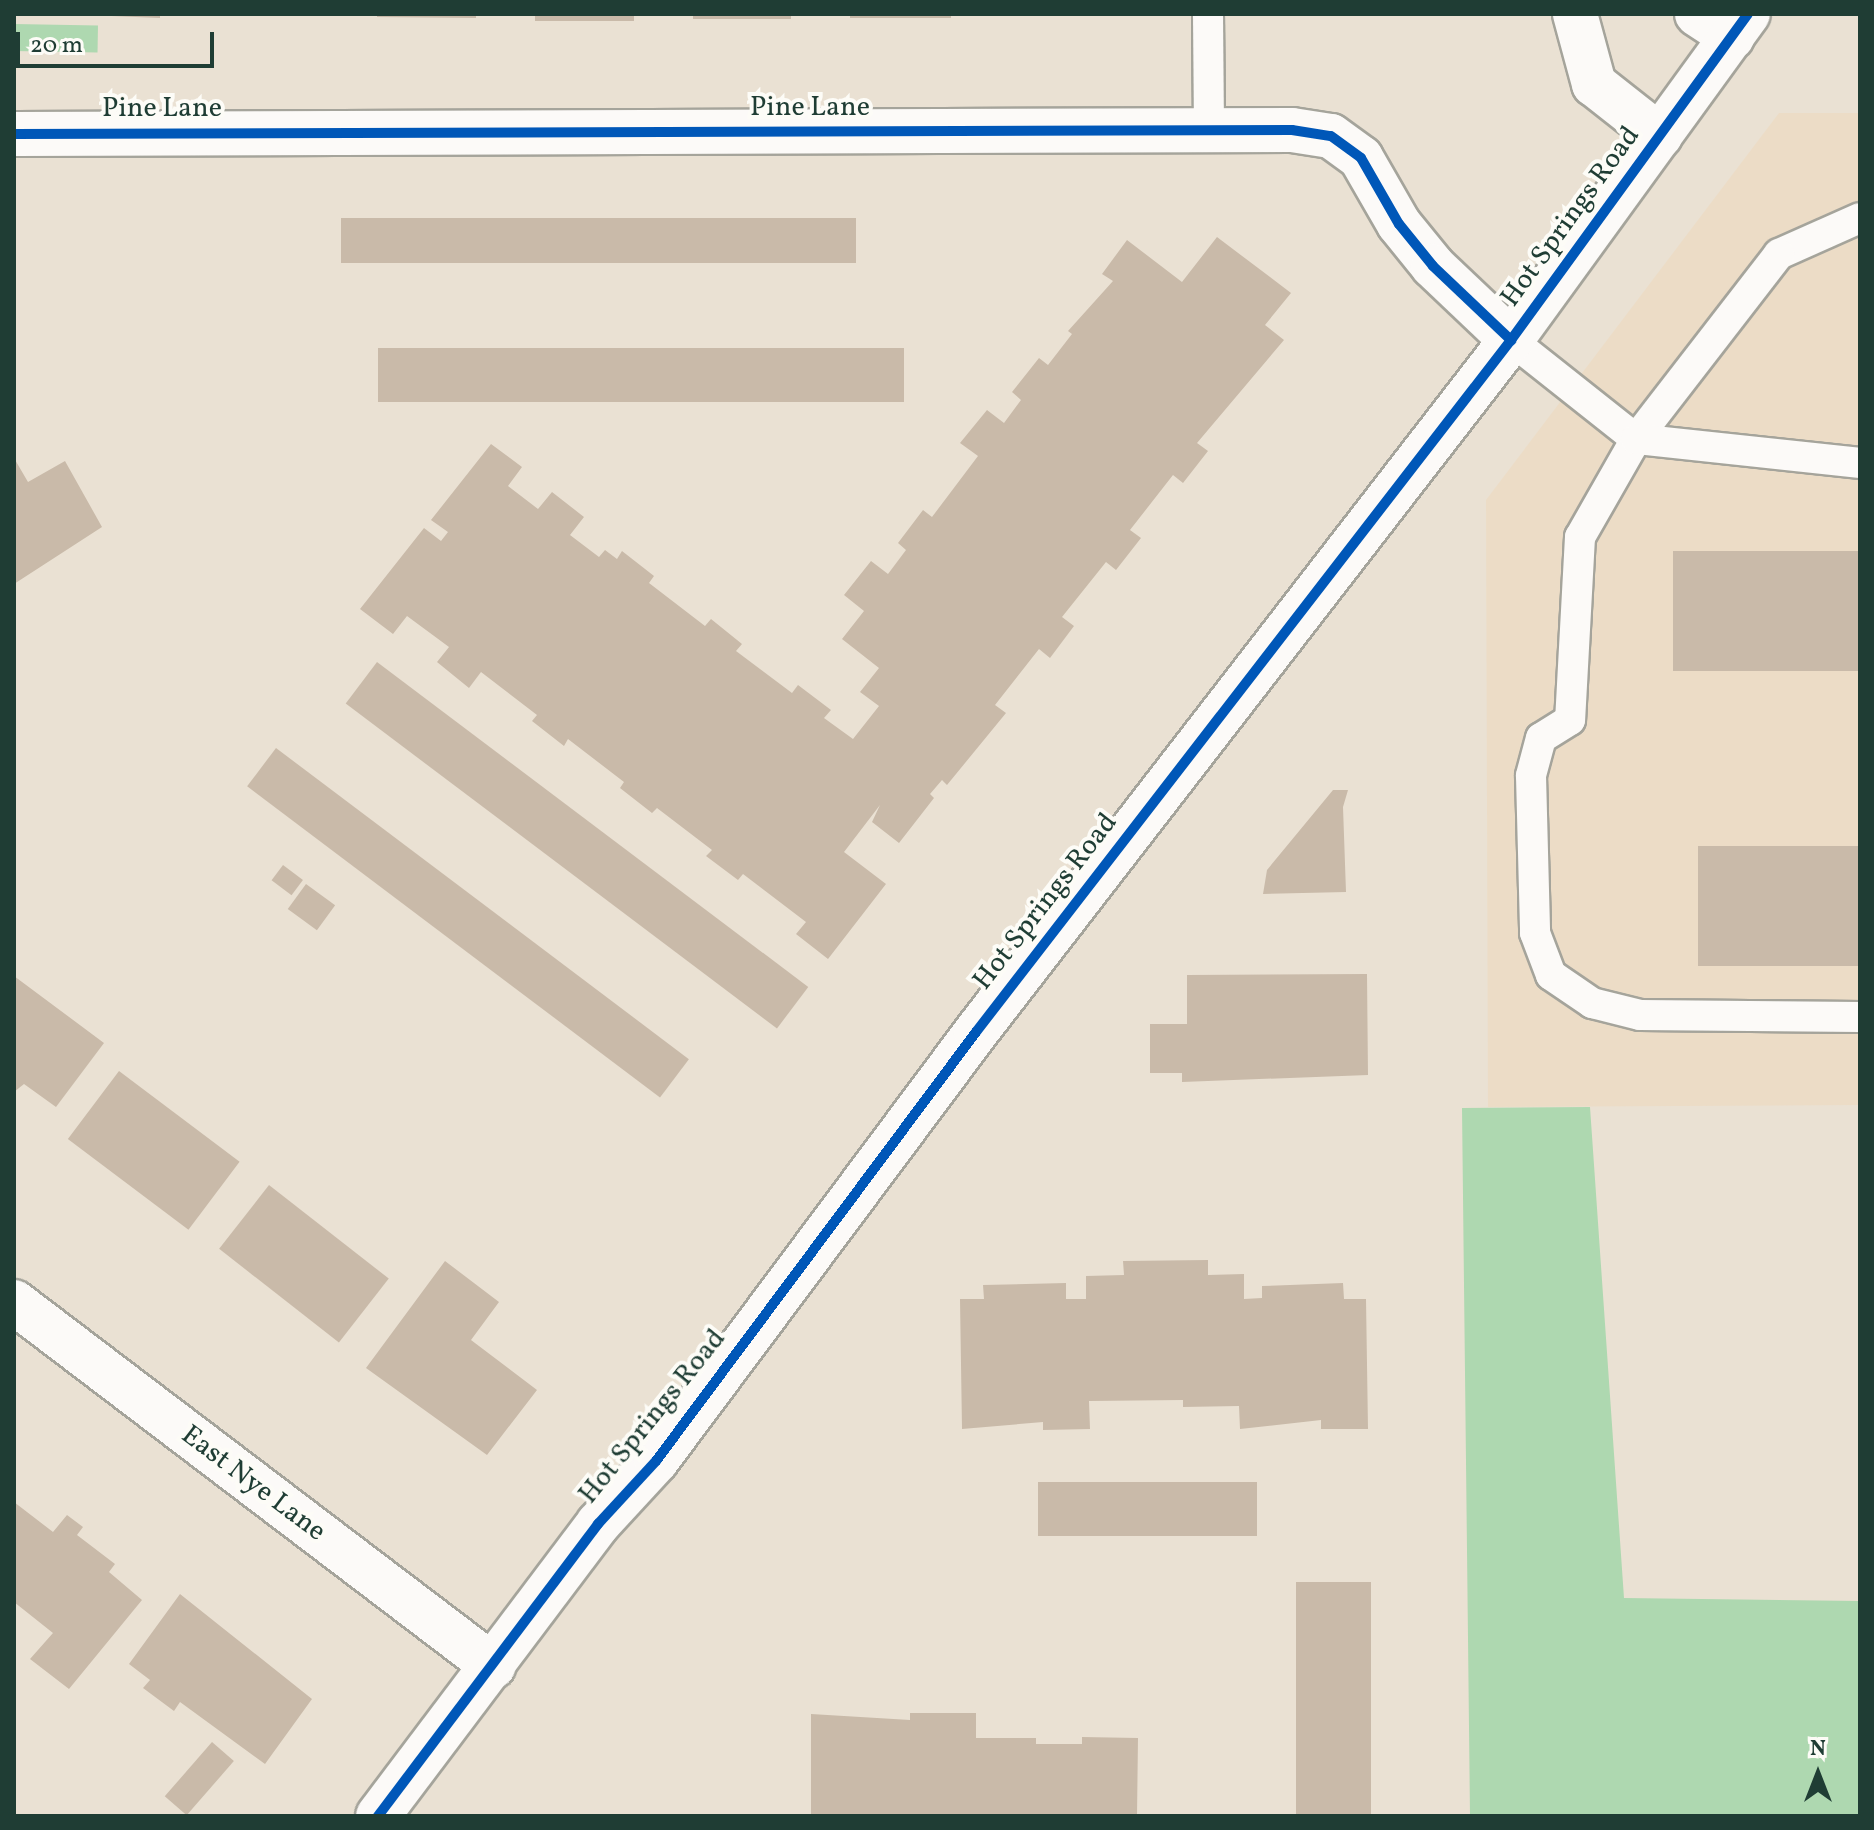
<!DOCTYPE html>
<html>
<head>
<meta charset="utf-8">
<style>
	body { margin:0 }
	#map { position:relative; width:1874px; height:1830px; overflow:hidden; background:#eae1d3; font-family:Vollkorn,serif }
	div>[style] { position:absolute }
	.built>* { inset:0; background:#ecdcc6 }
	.green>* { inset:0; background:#aed8b0; transform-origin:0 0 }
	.building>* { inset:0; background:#c9baa9; transform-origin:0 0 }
	.roads { filter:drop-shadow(2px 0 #a5a49b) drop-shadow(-2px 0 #a5a49b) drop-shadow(0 2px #a5a49b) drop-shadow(0 -2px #a5a49b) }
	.service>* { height:30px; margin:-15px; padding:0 15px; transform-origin:15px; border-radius:15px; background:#fcfaf8 }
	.minor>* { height:44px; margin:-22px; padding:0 22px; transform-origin:22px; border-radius:22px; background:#fcfaf8 }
	.tertiary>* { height:44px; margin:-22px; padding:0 22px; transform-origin:22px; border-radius:22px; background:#fcfaf8 }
	.cycleway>* { height:10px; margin:-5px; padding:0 5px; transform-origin:5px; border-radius:5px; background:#0057b8 }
	span { translate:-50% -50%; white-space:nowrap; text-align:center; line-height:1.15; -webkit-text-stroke:8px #fdfcf7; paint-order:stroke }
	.street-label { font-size:28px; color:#1f3d34 }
	.frame { position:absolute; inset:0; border:16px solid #1f3d34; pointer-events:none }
	.north { position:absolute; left:1778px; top:1734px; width:80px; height:80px; -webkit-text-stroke:6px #fdfcf7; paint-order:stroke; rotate:0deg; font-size:22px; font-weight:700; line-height:32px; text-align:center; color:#1f3d34 }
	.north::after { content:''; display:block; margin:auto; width:28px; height:36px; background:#1f3d34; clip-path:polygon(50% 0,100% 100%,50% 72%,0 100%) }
	.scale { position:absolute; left:16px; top:32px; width:198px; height:36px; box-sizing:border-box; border:4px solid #1f3d34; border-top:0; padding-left:10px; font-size:24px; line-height:28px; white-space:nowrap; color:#1f3d34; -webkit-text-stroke:6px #fdfcf7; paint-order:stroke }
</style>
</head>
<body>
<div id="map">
	<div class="built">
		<div style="clip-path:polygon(1779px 113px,1860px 113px,1860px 1105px,1488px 1107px,1486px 500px)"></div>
	</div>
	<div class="green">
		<div style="left:14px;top:24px;width:84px;height:27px;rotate:1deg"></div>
		<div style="clip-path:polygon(1590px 1107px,1624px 1598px,1860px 1601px,1860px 1816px,1470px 1816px,1462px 1108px)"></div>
	</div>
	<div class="building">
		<div style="clip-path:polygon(63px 14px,160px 14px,160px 18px)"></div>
		<div style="clip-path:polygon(377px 14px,476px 14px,476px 18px,377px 17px)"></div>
		<div style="left:535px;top:14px;width:99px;height:7px"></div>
		<div style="left:693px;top:14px;width:98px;height:5px"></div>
		<div style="left:850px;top:14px;width:101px;height:4px"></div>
		<div style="left:856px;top:218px;width:45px;height:515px;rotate:90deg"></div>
		<div style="clip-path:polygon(1217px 237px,1291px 293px,1265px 325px,1284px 340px,1197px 443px,1208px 451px,1183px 483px,1173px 475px,1130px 530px,1141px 538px,1116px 570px,1106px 562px,1062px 617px,1074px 626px,1050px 658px,1039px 649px,995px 705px,1006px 713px,947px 785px,942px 780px,930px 794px,934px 798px,899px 843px,872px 822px,880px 805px,844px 852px,886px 884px,828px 959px,796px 934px,806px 922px,743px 874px,738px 880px,706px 856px,712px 850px,657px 808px,652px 813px,620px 788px,624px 782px,568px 739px,564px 746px,532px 721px,537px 715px,481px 672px,469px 688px,437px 662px,449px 647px,407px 616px,393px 634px,360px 609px,424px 528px,441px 541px,448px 532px,431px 520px,491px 444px,522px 467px,508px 486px,538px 509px,552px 492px,584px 517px,570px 535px,599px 557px,605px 550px,617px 559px,622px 551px,654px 576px,649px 583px,705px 626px,711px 619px,742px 644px,736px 651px,792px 693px,798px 685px,831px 710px,824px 718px,853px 739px,879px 706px,860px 692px,879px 668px,842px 639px,864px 611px,844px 595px,871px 561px,888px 574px,906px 550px,898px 543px,923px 510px,932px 517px,978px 456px,960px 443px,987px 410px,1004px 423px,1021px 400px,1012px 392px,1039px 358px,1048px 365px,1072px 334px,1068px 331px,1113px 281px,1102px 274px,1127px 240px,1182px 282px)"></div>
		<div style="left:904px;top:348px;width:54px;height:526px;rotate:90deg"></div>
		<div style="clip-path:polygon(14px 458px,28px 482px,65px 461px,102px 527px,14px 584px)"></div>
		<div style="left:1673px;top:551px;width:187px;height:120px"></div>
		<div style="left:377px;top:662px;width:540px;height:52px;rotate:37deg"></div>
		<div style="left:276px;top:748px;width:517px;height:48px;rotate:37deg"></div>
		<div style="clip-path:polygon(1333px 790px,1348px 790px,1343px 807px,1346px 892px,1263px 894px,1267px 870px)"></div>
		<div style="left:1860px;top:846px;width:120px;height:162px;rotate:90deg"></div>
		<div style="left:283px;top:865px;width:25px;height:19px;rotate:37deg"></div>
		<div style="left:306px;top:884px;width:36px;height:31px;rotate:36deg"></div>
		<div style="clip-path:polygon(1367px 974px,1368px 1075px,1182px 1082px,1182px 1073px,1150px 1073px,1150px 1024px,1187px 1024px,1187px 975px)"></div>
		<div style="clip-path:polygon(14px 976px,104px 1043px,56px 1107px,24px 1084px,14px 1092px)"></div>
		<div style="left:119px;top:1071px;width:151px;height:85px;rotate:37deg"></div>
		<div style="left:269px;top:1185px;width:152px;height:81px;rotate:38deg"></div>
		<div style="clip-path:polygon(1208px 1260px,1208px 1275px,1244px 1274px,1244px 1299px,1262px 1298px,1262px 1286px,1343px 1283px,1344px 1299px,1366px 1299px,1368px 1429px,1321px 1429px,1321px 1420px,1240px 1429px,1239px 1406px,1183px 1407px,1183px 1400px,1089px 1401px,1090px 1429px,1043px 1430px,1043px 1422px,962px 1429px,960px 1299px,984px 1299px,983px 1285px,1066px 1283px,1066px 1299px,1086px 1299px,1086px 1276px,1124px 1275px,1123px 1261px)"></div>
		<div style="clip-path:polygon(445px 1261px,499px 1302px,471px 1340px,537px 1390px,487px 1455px,366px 1368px)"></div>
		<div style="left:1038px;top:1482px;width:219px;height:54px"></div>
		<div style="clip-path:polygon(14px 1502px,53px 1532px,67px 1515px,83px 1527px,77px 1535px,115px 1564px,109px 1572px,142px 1600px,69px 1689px,30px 1659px,53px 1633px,14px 1602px)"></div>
		<div style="left:1296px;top:1582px;width:75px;height:234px"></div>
		<div style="clip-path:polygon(180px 1594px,312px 1699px,265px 1764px,180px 1702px,174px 1711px,143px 1688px,150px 1680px,129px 1664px)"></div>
		<div style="clip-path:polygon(910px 1713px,976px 1713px,976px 1738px,1036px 1738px,1036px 1744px,1082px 1744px,1082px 1737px,1138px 1738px,1137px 1816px,811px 1816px,811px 1714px,910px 1720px)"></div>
		<div style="left:212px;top:1742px;width:29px;height:72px;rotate:41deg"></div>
	</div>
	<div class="roads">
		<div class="service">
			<div style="left:1208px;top:14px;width:120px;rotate:89.5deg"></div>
			<div style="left:1860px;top:218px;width:89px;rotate:156deg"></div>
			<div style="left:1779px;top:254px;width:234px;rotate:127.7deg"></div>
			<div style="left:1636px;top:439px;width:113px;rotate:119.7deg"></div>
			<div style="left:1580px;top:537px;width:183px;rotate:93.1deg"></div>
			<div style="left:1570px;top:720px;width:34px;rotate:148deg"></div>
			<div style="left:1541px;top:738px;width:39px;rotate:105deg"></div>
			<div style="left:1531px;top:776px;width:157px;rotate:88.5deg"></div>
			<div style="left:1535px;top:933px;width:45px;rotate:69.1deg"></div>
			<div style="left:1551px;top:975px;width:50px;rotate:34.3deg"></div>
			<div style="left:1592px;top:1003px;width:49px;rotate:14deg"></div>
			<div style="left:1640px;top:1015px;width:220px;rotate:0.5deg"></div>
			<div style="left:1511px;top:340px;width:159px;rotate:38.4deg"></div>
			<div style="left:1636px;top:439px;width:225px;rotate:6.1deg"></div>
		</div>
		<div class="minor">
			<div style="left:1575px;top:14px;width:73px;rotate:74.8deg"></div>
			<div style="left:1594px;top:84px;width:84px;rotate:38.2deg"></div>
			<div style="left:1697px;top:14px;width:42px;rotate:33.3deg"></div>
			<div style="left:14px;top:134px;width:1278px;rotate:-0.18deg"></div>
			<div style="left:1292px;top:130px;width:39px;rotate:9deg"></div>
			<div style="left:1331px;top:136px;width:37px;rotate:36deg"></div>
			<div style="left:1361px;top:158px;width:76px;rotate:60.1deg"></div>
			<div style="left:1399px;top:224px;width:54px;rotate:51deg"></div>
			<div style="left:1433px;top:266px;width:108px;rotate:43.5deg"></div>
			<div style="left:14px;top:1302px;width:602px;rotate:37.23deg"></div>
		</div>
		<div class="tertiary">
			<div style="left:378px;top:1816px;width:366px;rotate:-53deg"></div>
			<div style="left:598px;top:1524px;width:86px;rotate:-47.4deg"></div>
			<div style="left:656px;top:1461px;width:535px;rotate:-53.28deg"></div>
			<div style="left:976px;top:1032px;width:875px;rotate:-52.29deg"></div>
			<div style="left:1511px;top:340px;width:403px;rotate:-54deg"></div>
		</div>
	</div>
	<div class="cycleway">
		<div style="left:14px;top:134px;width:1278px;rotate:-0.18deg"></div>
		<div style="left:1292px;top:130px;width:39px;rotate:9deg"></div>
		<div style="left:1331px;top:136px;width:37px;rotate:36deg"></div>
		<div style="left:1361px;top:158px;width:76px;rotate:60.1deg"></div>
		<div style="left:1399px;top:224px;width:54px;rotate:51deg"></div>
		<div style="left:1433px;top:266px;width:108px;rotate:43.5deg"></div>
		<div style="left:378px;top:1816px;width:366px;rotate:-53deg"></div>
		<div style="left:598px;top:1524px;width:86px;rotate:-47.4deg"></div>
		<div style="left:656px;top:1461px;width:535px;rotate:-53.28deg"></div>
		<div style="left:976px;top:1032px;width:875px;rotate:-52.29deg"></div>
		<div style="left:1511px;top:340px;width:403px;rotate:-54deg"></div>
	</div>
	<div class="street-label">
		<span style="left:810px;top:108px">Pine Lane</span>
		<span style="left:162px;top:109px">Pine Lane</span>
		<span style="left:1571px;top:217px;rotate:-54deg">Hot Springs Road</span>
		<span style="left:1046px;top:902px;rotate:-52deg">Hot Springs Road</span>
		<span style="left:653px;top:1417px;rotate:-51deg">Hot Springs Road</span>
		<span style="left:253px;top:1484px;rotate:37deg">East Nye Lane</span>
	</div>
	<div class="frame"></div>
	<div class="north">N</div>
	<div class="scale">20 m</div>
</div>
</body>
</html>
